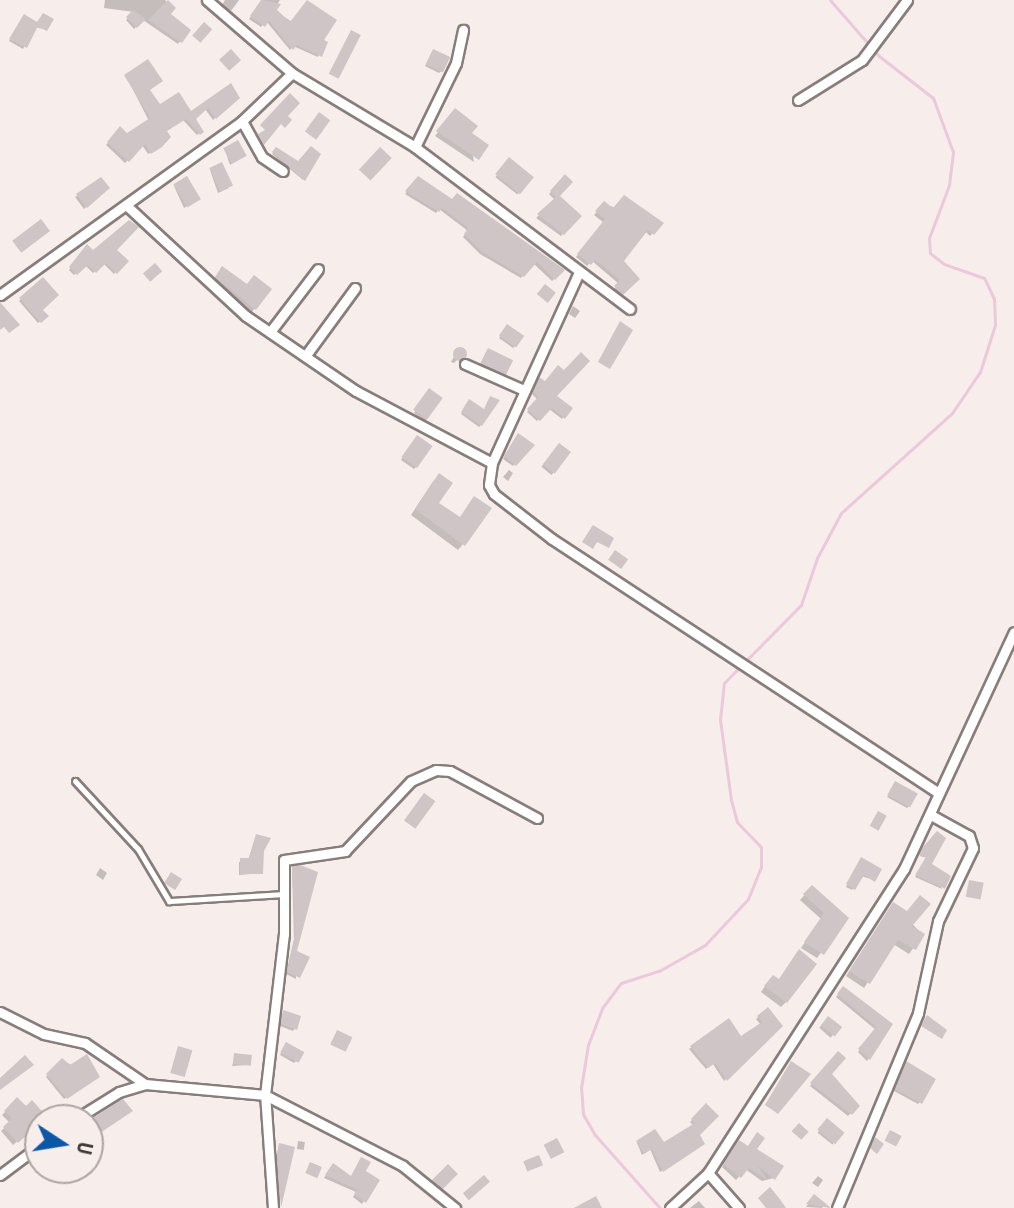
<!DOCTYPE html>
<html>
<head>
<meta charset="utf-8">
<style>
	body { margin:0 }
	#map { position:relative; width:1014px; height:1208px; overflow:hidden; background:#f7edea; font-family:"PT Sans Narrow",sans-serif }
	div>[style] { position:absolute }
	.shadow>* { inset:0; background:#0003; transform-origin:0 0 }
	.stream>* { height:3px; margin:-1.5px; padding:0 1.5px; transform-origin:1.5px; border-radius:1.5px; background:#ecc8dd }
	.building>* { inset:0; background:#cfc5c6; transform-origin:0 0 }
	.round { border-radius:50% }
	.roads { filter:drop-shadow(2px 0 #877e7b) drop-shadow(-2px 0 #877e7b) drop-shadow(0 2px #877e7b) drop-shadow(0 -2px #877e7b) }
	.lane>* { height:5px; margin:-2.5px; padding:0 2.5px; transform-origin:2.5px; border-radius:2.5px; background:#fff }
	.street>* { height:9px; margin:-4.5px; padding:0 4.5px; transform-origin:4.5px; border-radius:4.5px; background:#fff }
	span { translate:-50% -50%; white-space:nowrap; text-align:center; line-height:1.15; -webkit-text-stroke:6px #f7edea; paint-order:stroke }
	.north { position:absolute; left:24px; top:1104px; width:80px; height:80px; box-sizing:border-box; background:#f7edea; border:2px solid #aca5a2; border-radius:50%; rotate:102deg; font-size:22px; font-weight:700; line-height:32px; text-align:center; color:#3c3837 }
	.north::after { content:''; display:block; margin:auto; width:28px; height:36px; background:#0c57a6; clip-path:polygon(50% 0,100% 100%,50% 72%,0 100%) }
</style>
</head>
<body>
<div id="map">
	<div class="shadow">
		<div style="clip-path:polygon(105px 0,165px 0,174px 8px,168px 15px,188px 31px,178px 44px,143px 20px,134px 29px,126px 20px,134px 12px,104px 8px)"></div>
		<div style="clip-path:polygon(225px 0,239px 0,231px 11px,222px 5px)"></div>
		<div style="clip-path:polygon(263px 0,280px 0,274px 10px,321px 41px,318px 57px,293px 46px,290px 50px,266px 21px,261px 27px,249px 19px)"></div>
		<div style="clip-path:polygon(23px 18px,46px 30px,36px 27px,23px 49px,9px 41px)"></div>
		<div style="clip-path:polygon(431px 54px,442px 71px,439px 73px,425px 66px)"></div>
		<div style="clip-path:polygon(126px 76px,148px 90px,159px 107px,190px 114px,237px 98px,213px 120px,205px 109px,193px 119px,201px 132px,197px 135px,183px 120px,165px 132px,157px 149px,148px 154px,142px 145px,125px 163px,106px 145px,120px 129px,127px 135px,149px 121px)"></div>
		<div style="clip-path:polygon(452px 114px,469px 134px,474px 162px,435px 136px)"></div>
		<div style="clip-path:polygon(225px 150px,242px 157px,230px 165px)"></div>
		<div style="clip-path:polygon(276px 150px,309px 173px,303px 180px,272px 154px)"></div>
		<div style="left:509px;top:160px;width:28px;height:22px;rotate:38deg"></div>
		<div style="clip-path:polygon(210px 170px,229px 188px,218px 193px)"></div>
		<div style="clip-path:polygon(418px 178px,562px 271px,552px 281px,533px 263px,521px 278px,480px 254px,463px 237px,468px 231px,439px 209px,436px 213px,405px 194px)"></div>
		<div style="clip-path:polygon(563px 179px,557px 196px,579px 216px,561px 236px,536px 218px,555px 200px,549px 194px)"></div>
		<div style="clip-path:polygon(174px 186px,196px 201px,184px 208px)"></div>
		<div style="clip-path:polygon(107px 188px,84px 209px,75px 197px,77px 196px)"></div>
		<div style="clip-path:polygon(604px 204px,661px 223px,650px 236px,645px 231px,621px 261px,637px 279px,620px 296px,613px 290px,619px 284px,592px 261px,587px 266px,576px 257px,604px 223px,594px 215px)"></div>
		<div style="clip-path:polygon(87px 247px,93px 253px,115px 250px,126px 261px,114px 274px,103px 263px,93px 273px,85px 265px,74px 275px,69px 270px)"></div>
		<div style="clip-path:polygon(219px 272px,247px 286px,269px 290px,252px 312px,213px 281px)"></div>
		<div style="clip-path:polygon(43px 280px,40px 310px,46px 316px,38px 323px,19px 301px)"></div>
		<div style="clip-path:polygon(573px 306px,580px 311px,575px 318px,569px 314px)"></div>
		<div style="clip-path:polygon(505px 329px,515px 346px,513px 348px,499px 338px)"></div>
		<div style="clip-path:polygon(459px 348px,466px 351px,454px 363px,451px 362px)"></div>
		<div style="clip-path:polygon(486px 352px,504px 373px,502px 375px,480px 365px)"></div>
		<div style="clip-path:polygon(538px 381px,570px 409px,562px 419px,549px 409px,537px 421px,527px 412px,538px 400px,532px 394px)"></div>
		<div style="clip-path:polygon(427px 393px,427px 419px,425px 421px,414px 413px)"></div>
		<div style="clip-path:polygon(468px 404px,481px 425px,479px 427px,461px 414px)"></div>
		<div style="clip-path:polygon(516px 437px,532px 445px,513px 466px,503px 459px)"></div>
		<div style="clip-path:polygon(415px 439px,416px 467px,414px 469px,401px 460px)"></div>
		<div style="left:559px;top:445px;width:13px;height:28px;rotate:39deg"></div>
		<div style="clip-path:polygon(509px 470px,513px 473px,508px 481px,503px 477px)"></div>
		<div style="clip-path:polygon(434px 480px,436px 503px,463px 544px,458px 550px,411px 515px)"></div>
		<div style="clip-path:polygon(894px 786px,909px 806px,907px 808px,887px 797px)"></div>
		<div style="clip-path:polygon(937px 833px,930px 865px,942px 889px,915px 877px,927px 858px,920px 856px,922px 850px)"></div>
		<div style="clip-path:polygon(256px 836px,261px 873px,239px 875px,239px 862px,248px 860px)"></div>
		<div style="clip-path:polygon(860px 861px,874px 880px,861px 876px,852px 890px,846px 887px)"></div>
		<div style="clip-path:polygon(100px 868px,107px 873px,103px 880px,96px 875px)"></div>
		<div style="clip-path:polygon(292px 868px,315px 874px,295px 952px,296px 979px,286px 974px,294px 939px)"></div>
		<div style="clip-path:polygon(812px 887px,846px 919px,817px 958px,801px 948px,821px 919px,800px 900px)"></div>
		<div style="clip-path:polygon(893px 904px,923px 935px,909px 954px,893px 944px,864px 988px,846px 976px)"></div>
		<div style="clip-path:polygon(768px 982px,786px 1002px,781px 1007px,761px 992px)"></div>
		<div style="clip-path:polygon(843px 989px,890px 1024px,867px 1061px,858px 1052px,876px 1030px,836px 997px)"></div>
		<div style="clip-path:polygon(767px 1010px,780px 1026px,724px 1081px,713px 1064px,706px 1069px,689px 1049px,729px 1021px,741px 1039px,761px 1025px,756px 1019px)"></div>
		<div style="clip-path:polygon(283px 1012px,295px 1028px,293px 1031px,280px 1026px)"></div>
		<div style="left:828px;top:1018px;width:15px;height:13px;rotate:42deg"></div>
		<div style="clip-path:polygon(285px 1046px,296px 1061px,294px 1063px,280px 1055px)"></div>
		<div style="clip-path:polygon(838px 1054px,829px 1074px,857px 1106px,848px 1116px,810px 1086px)"></div>
		<div style="clip-path:polygon(235px 1055px,248px 1065px,232px 1066px)"></div>
		<div style="clip-path:polygon(62px 1060px,96px 1078px,64px 1099px,46px 1077px)"></div>
		<div style="clip-path:polygon(905px 1064px,920px 1102px,918px 1104px,894px 1091px)"></div>
		<div style="clip-path:polygon(17px 1100px,44px 1117px,13px 1145px,1px 1131px,10px 1123px,2px 1115px)"></div>
		<div style="clip-path:polygon(706px 1106px,697px 1134px,701px 1145px,660px 1172px,650px 1149px,642px 1155px,637px 1143px,663px 1145px,694px 1126px,690px 1122px)"></div>
		<div style="left:827px;top:1121px;width:19px;height:15px;rotate:39deg"></div>
		<div style="left:298px;top:1141px;width:7px;height:8px;rotate:8deg"></div>
		<div style="clip-path:polygon(280px 1145px,293px 1149px,278px 1208px,276px 1156px)"></div>
		<div style="clip-path:polygon(737px 1145px,754px 1149px,774px 1178px,762px 1181px,745px 1169px,736px 1180px,722px 1167px)"></div>
		<div style="clip-path:polygon(40px 1156px,40px 1168px,65px 1168px,49px 1181px,34px 1162px)"></div>
		<div style="clip-path:polygon(331px 1168px,350px 1178px,364px 1172px,377px 1180px,362px 1204px,353px 1197px,356px 1192px,324px 1178px)"></div>
		<div style="clip-path:polygon(818px 1176px,823px 1180px,818px 1187px,812px 1183px)"></div>
		<div style="clip-path:polygon(814px 1197px,824px 1205px,822px 1208px,806px 1207px)"></div>
		<div style="clip-path:polygon(699px 1201px,705px 1208px,690px 1208px)"></div>
	</div>
	<div class="stream">
		<div style="left:660px;top:1208px;width:98px;rotate:-131.7deg"></div>
		<div style="left:595px;top:1135px;width:24px;rotate:-120deg"></div>
		<div style="left:583px;top:1114px;width:26px;rotate:-94deg"></div>
		<div style="left:581px;top:1088px;width:44px;rotate:-80.8deg"></div>
		<div style="left:588px;top:1045px;width:40px;rotate:-69deg"></div>
		<div style="left:602px;top:1008px;width:31px;rotate:-53deg"></div>
		<div style="left:621px;top:983px;width:40px;rotate:-18deg"></div>
		<div style="left:659px;top:971px;width:53px;rotate:-29.5deg"></div>
		<div style="left:705px;top:945px;width:63px;rotate:-46.9deg"></div>
		<div style="left:748px;top:899px;width:35px;rotate:-68deg"></div>
		<div style="left:761px;top:867px;width:20px;rotate:-90deg"></div>
		<div style="left:761px;top:847px;width:35px;rotate:-134deg"></div>
		<div style="left:737px;top:822px;width:23px;rotate:-105deg"></div>
		<div style="left:731px;top:800px;width:81px;rotate:-97.8deg"></div>
		<div style="left:720px;top:720px;width:37px;rotate:-84deg"></div>
		<div style="left:724px;top:683px;width:110px;rotate:-45.4deg"></div>
		<div style="left:801px;top:605px;width:50px;rotate:-71.2deg"></div>
		<div style="left:817px;top:558px;width:51px;rotate:-61.9deg"></div>
		<div style="left:841px;top:513px;width:149px;rotate:-42deg"></div>
		<div style="left:952px;top:413px;width:50px;rotate:-55.7deg"></div>
		<div style="left:980px;top:372px;width:49px;rotate:-72.3deg"></div>
		<div style="left:995px;top:325px;width:26px;rotate:-92deg"></div>
		<div style="left:994px;top:299px;width:23px;rotate:-115deg"></div>
		<div style="left:984px;top:278px;width:42px;rotate:-160.7deg"></div>
		<div style="left:944px;top:264px;width:18px;rotate:-142deg"></div>
		<div style="left:930px;top:253px;width:15px;rotate:-94deg"></div>
		<div style="left:929px;top:238px;width:57px;rotate:-69.3deg"></div>
		<div style="left:949px;top:185px;width:33px;rotate:-83deg"></div>
		<div style="left:953px;top:152px;width:58px;rotate:-110.3deg"></div>
		<div style="left:933px;top:98px;width:68px;rotate:-142.1deg"></div>
		<div style="left:879px;top:56px;width:74px;rotate:-131.2deg"></div>
	</div>
	<div class="building">
		<div style="clip-path:polygon(168px 0,176px 8px,171px 14px,191px 30px,182px 43px,148px 20px)"></div>
		<div style="clip-path:polygon(261px 0,281px 4px,277px 10px,290px 22px,307px 0,337px 20px,324px 40px,328px 42px,322px 57px,297px 45px,293px 50px,269px 21px,265px 27px,250px 16px)"></div>
		<div style="clip-path:polygon(133px 10px,146px 19px,137px 28px,126px 17px)"></div>
		<div style="clip-path:polygon(43px 13px,54px 19px,47px 31px,38px 26px,27px 48px,9px 39px,24px 14px,37px 22px)"></div>
		<div style="left:204px;top:22px;width:11px;height:18px;rotate:41deg"></div>
		<div style="left:351px;top:30px;width:11px;height:49px;rotate:27deg"></div>
		<div style="left:231px;top:49px;width:15px;height:16px;rotate:48deg"></div>
		<div style="left:433px;top:49px;width:19px;height:17px;rotate:25deg"></div>
		<div style="clip-path:polygon(148px 59px,163px 81px,150px 90px,160px 104px,179px 92px,191px 111px,231px 83px,240px 98px,216px 119px,208px 108px,196px 119px,204px 132px,200px 135px,186px 119px,167px 131px,171px 137px,162px 147px,151px 154px,145px 144px,129px 162px,107px 142px,120px 126px,127px 133px,150px 118px,124px 75px)"></div>
		<div style="clip-path:polygon(290px 93px,300px 103px,288px 116px,292px 120px,285px 128px,281px 124px,264px 145px,258px 134px,265px 130px,260px 125px)"></div>
		<div style="clip-path:polygon(455px 108px,478px 126px,472px 133px,489px 145px,479px 160px,436px 131px)"></div>
		<div style="left:319px;top:112px;width:14px;height:24px;rotate:36deg"></div>
		<div style="left:238px;top:140px;width:18px;height:17px;rotate:61deg"></div>
		<div style="clip-path:polygon(311px 146px,321px 154px,305px 181px,272px 152px,276px 147px,298px 161px)"></div>
		<div style="left:380px;top:147px;width:16px;height:31px;rotate:43deg"></div>
		<div style="left:509px;top:157px;width:32px;height:22px;rotate:39deg"></div>
		<div style="left:222px;top:162px;width:26px;height:14px;rotate:65deg"></div>
		<div style="clip-path:polygon(565px 174px,573px 182px,560px 196px,582px 216px,564px 235px,537px 214px,556px 197px,550px 191px)"></div>
		<div style="left:187px;top:176px;width:27px;height:16px;rotate:59deg"></div>
		<div style="clip-path:polygon(418px 176px,452px 199px,457px 193px,565px 270px,555px 280px,537px 262px,524px 277px,482px 252px,464px 234px,468px 228px,442px 208px,439px 212px,405px 191px)"></div>
		<div style="clip-path:polygon(101px 177px,110px 188px,87px 208px,76px 194px)"></div>
		<div style="clip-path:polygon(624px 195px,664px 223px,654px 235px,648px 230px,624px 261px,640px 279px,623px 295px,614px 286px,620px 280px,595px 260px,591px 265px,577px 254px,605px 219px,595px 211px,604px 201px,613px 208px)"></div>
		<div style="left:41px;top:219px;width:15px;height:36px;rotate:53deg"></div>
		<div style="clip-path:polygon(129px 220px,139px 227px,117px 250px,129px 261px,117px 274px,106px 263px,96px 273px,88px 265px,77px 275px,69px 267px,87px 244px,93px 250px)"></div>
		<div style="left:155px;top:263px;width:11px;height:16px;rotate:49deg"></div>
		<div style="clip-path:polygon(222px 266px,247px 284px,254px 275px,272px 289px,256px 310px,215px 277px)"></div>
		<div style="clip-path:polygon(43px 277px,59px 295px,43px 310px,49px 316px,41px 323px,19px 298px)"></div>
		<div style="left:545px;top:284px;width:14px;height:13px;rotate:39deg"></div>
		<div style="clip-path:polygon(0 302px,20px 325px,9px 333px,4px 327px,0 330px)"></div>
		<div style="clip-path:polygon(620px 321px,633px 330px,610px 369px,598px 362px)"></div>
		<div style="left:507px;top:324px;width:21px;height:14px;rotate:35deg"></div>
		<div class="round" style="left:453px;top:347px;width:14px;height:14px"></div>
		<div style="left:488px;top:348px;width:28px;height:17px;rotate:26deg"></div>
		<div style="clip-path:polygon(581px 352px,590px 361px,557px 396px,573px 408px,565px 419px,552px 408px,540px 421px,527px 409px,538px 397px,533px 392px,539px 377px,545px 381px,558px 365px,564px 370px)"></div>
		<div style="left:429px;top:388px;width:17px;height:27px;rotate:36deg"></div>
		<div style="clip-path:polygon(490px 396px,500px 400px,482px 426px,461px 412px,469px 399px,484px 409px)"></div>
		<div style="clip-path:polygon(518px 433px,535px 445px,516px 466px,504px 456px)"></div>
		<div style="left:417px;top:435px;width:19px;height:27px;rotate:35deg"></div>
		<div style="left:559px;top:443px;width:15px;height:27px;rotate:37deg"></div>
		<div style="clip-path:polygon(439px 473px,453px 483px,439px 503px,460px 517px,474px 496px,492px 508px,465px 546px,415px 509px)"></div>
		<div style="clip-path:polygon(593px 525px,614px 538px,609px 548px,597px 542px,593px 549px,582px 542px)"></div>
		<div style="left:615px;top:550px;width:16px;height:12px;rotate:35deg"></div>
		<div style="left:895px;top:781px;width:26px;height:16px;rotate:29deg"></div>
		<div style="left:424px;top:793px;width:14px;height:34px;rotate:36deg"></div>
		<div style="left:878px;top:811px;width:10px;height:17px;rotate:29deg"></div>
		<div style="clip-path:polygon(937px 831px,946px 838px,932px 864px,951px 876px,945px 889px,915px 875px,926px 857px,919px 855px,923px 847px)"></div>
		<div style="clip-path:polygon(256px 834px,271px 838px,264px 851px,263px 874px,240px 874px,240px 858px,249px 858px)"></div>
		<div style="clip-path:polygon(861px 857px,882px 869px,875px 882px,864px 875px,855px 890px,846px 884px)"></div>
		<div style="clip-path:polygon(300px 865px,318px 872px,297px 951px,310px 957px,300px 978px,287px 972px,295px 936px,292px 866px)"></div>
		<div style="left:171px;top:872px;width:13px;height:13px;rotate:32deg"></div>
		<div style="left:969px;top:880px;width:15px;height:17px;rotate:11deg"></div>
		<div style="clip-path:polygon(812px 885px,849px 918px,824px 955px,804px 942px,824px 913px,803px 894px)"></div>
		<div style="clip-path:polygon(920px 895px,931px 904px,912px 926px,925px 934px,916px 950px,898px 940px,870px 984px,849px 971px,893px 902px,907px 911px)"></div>
		<div style="clip-path:polygon(799px 949px,817px 964px,787px 1003px,764px 986px,773px 975px,779px 979px)"></div>
		<div style="clip-path:polygon(843px 986px,893px 1024px,870px 1060px,858px 1049px,876px 1027px,837px 994px)"></div>
		<div style="clip-path:polygon(768px 1007px,783px 1026px,727px 1081px,715px 1063px,708px 1068px,690px 1046px,729px 1018px,741px 1036px,762px 1022px,757px 1016px)"></div>
		<div style="clip-path:polygon(283px 1010px,301px 1016px,297px 1030px,281px 1024px)"></div>
		<div style="clip-path:polygon(927px 1015px,947px 1030px,942px 1039px,921px 1026px)"></div>
		<div style="left:828px;top:1016px;width:18px;height:12px;rotate:38deg"></div>
		<div style="left:337px;top:1030px;width:17px;height:16px;rotate:25deg"></div>
		<div style="left:286px;top:1042px;width:21px;height:12px;rotate:29deg"></div>
		<div style="left:178px;top:1046px;width:15px;height:28px;rotate:16deg"></div>
		<div style="clip-path:polygon(838px 1051px,846px 1058px,832px 1074px,860px 1106px,852px 1115px,810px 1083px)"></div>
		<div style="left:234px;top:1053px;width:18px;height:11px;rotate:6deg"></div>
		<div style="clip-path:polygon(87px 1054px,100px 1077px,67px 1099px,46px 1074px,62px 1058px,70px 1065px)"></div>
		<div style="clip-path:polygon(25px 1055px,34px 1065px,0 1090px,0 1078px)"></div>
		<div style="clip-path:polygon(791px 1061px,811px 1074px,778px 1114px,765px 1105px)"></div>
		<div style="clip-path:polygon(906px 1061px,936px 1079px,922px 1104px,895px 1089px)"></div>
		<div style="clip-path:polygon(17px 1097px,26px 1106px,32px 1100px,47px 1117px,18px 1143px,3px 1127px,12px 1118px,4px 1111px)"></div>
		<div style="clip-path:polygon(123px 1099px,133px 1111px,88px 1141px,88px 1121px)"></div>
		<div style="clip-path:polygon(706px 1103px,719px 1116px,700px 1135px,705px 1144px,663px 1172px,652px 1149px,644px 1154px,636px 1141px,655px 1129px,664px 1142px,695px 1123px,691px 1119px)"></div>
		<div style="left:827px;top:1118px;width:23px;height:15px;rotate:40deg"></div>
		<div style="left:799px;top:1123px;width:13px;height:11px;rotate:42deg"></div>
		<div style="left:890px;top:1130px;width:13px;height:12px;rotate:27deg"></div>
		<div style="clip-path:polygon(757px 1132px,765px 1138px,757px 1149px,784px 1166px,775px 1180px,758px 1166px,767px 1180px,749px 1168px,741px 1178px,723px 1164px,739px 1140px,748px 1146px)"></div>
		<div style="clip-path:polygon(875px 1137px,884px 1144px,877px 1154px,870px 1148px)"></div>
		<div style="left:557px;top:1138px;width:16px;height:15px;rotate:63deg"></div>
		<div style="clip-path:polygon(279px 1143px,295px 1147px,281px 1208px,277px 1153px)"></div>
		<div style="left:539px;top:1155px;width:11px;height:17px;rotate:68deg"></div>
		<div style="clip-path:polygon(361px 1157px,371px 1162px,366px 1171px,380px 1180px,366px 1203px,354px 1194px,357px 1190px,325px 1175px,333px 1163px,351px 1176px)"></div>
		<div style="left:310px;top:1162px;width:13px;height:12px;rotate:23deg"></div>
		<div style="left:448px;top:1164px;width:14px;height:23px;rotate:45deg"></div>
		<div style="clip-path:polygon(42px 1168px,68px 1168px,52px 1181px)"></div>
		<div style="left:484px;top:1175px;width:9px;height:28px;rotate:49deg"></div>
		<div style="clip-path:polygon(770px 1187px,779px 1198px,786px 1208px,766px 1208px,758px 1198px)"></div>
		<div style="clip-path:polygon(814px 1194px,830px 1207px,830px 1208px,806px 1204px)"></div>
		<div style="clip-path:polygon(596px 1196px,602px 1208px,574px 1208px)"></div>
	</div>
	<div class="roads">
		<div class="lane">
			<div style="left:75px;top:781px;width:93px;rotate:47.2deg"></div>
			<div style="left:138px;top:849px;width:61px;rotate:59.2deg"></div>
			<div style="left:169px;top:901px;width:113px;rotate:-3.5deg"></div>
		</div>
		<div class="street">
			<div style="left:207px;top:0;width:112px;rotate:40.7deg"></div>
			<div style="left:292px;top:73px;width:144px;rotate:31deg"></div>
			<div style="left:415px;top:147px;width:269px;rotate:37deg"></div>
			<div style="left:798px;top:100px;width:75px;rotate:-32deg"></div>
			<div style="left:862px;top:60px;width:75px;rotate:-53.1deg"></div>
			<div style="left:242px;top:121px;width:41px;rotate:60.9deg"></div>
			<div style="left:262px;top:157px;width:25px;rotate:34deg"></div>
			<div style="left:415px;top:147px;width:93px;rotate:-64deg"></div>
			<div style="left:456px;top:63px;width:34px;rotate:-78deg"></div>
			<div style="left:126px;top:205px;width:163px;rotate:42.8deg"></div>
			<div style="left:246px;top:316px;width:133px;rotate:34.3deg"></div>
			<div style="left:356px;top:391px;width:154px;rotate:27.9deg"></div>
			<div style="left:492px;top:463px;width:22px;rotate:98deg"></div>
			<div style="left:489px;top:485px;width:10px;rotate:61deg"></div>
			<div style="left:494px;top:494px;width:73px;rotate:37.8deg"></div>
			<div style="left:552px;top:539px;width:462px;rotate:33.3deg"></div>
			<div style="left:0;top:295px;width:298px;rotate:-35.7deg"></div>
			<div style="left:242px;top:121px;width:69px;rotate:-43.8deg"></div>
			<div style="left:270px;top:332px;width:79px;rotate:-52.7deg"></div>
			<div style="left:306px;top:355px;width:83px;rotate:-53.8deg"></div>
			<div style="left:465px;top:364px;width:64px;rotate:23.8deg"></div>
			<div style="left:492px;top:463px;width:210px;rotate:-65.5deg"></div>
			<div style="left:0;top:1012px;width:49px;rotate:26.6deg"></div>
			<div style="left:44px;top:1034px;width:42px;rotate:12.4deg"></div>
			<div style="left:85px;top:1043px;width:73px;rotate:34.3deg"></div>
			<div style="left:74px;top:1120px;width:53px;rotate:-31.9deg"></div>
			<div style="left:119px;top:1092px;width:27px;rotate:-17deg"></div>
			<div style="left:145px;top:1084px;width:121px;rotate:5.2deg"></div>
			<div style="left:265px;top:1095px;width:155px;rotate:27.2deg"></div>
			<div style="left:403px;top:1166px;width:67px;rotate:38.9deg"></div>
			<div style="left:0;top:1175px;width:50px;rotate:-36.9deg"></div>
			<div style="left:273px;top:1208px;width:113px;rotate:-94deg"></div>
			<div style="left:265px;top:1095px;width:162px;rotate:-83.3deg"></div>
			<div style="left:284px;top:934px;width:74px;rotate:-90deg"></div>
			<div style="left:284px;top:860px;width:62px;rotate:-8.4deg"></div>
			<div style="left:345px;top:851px;width:96px;rotate:-46.7deg"></div>
			<div style="left:411px;top:781px;width:27px;rotate:-24deg"></div>
			<div style="left:436px;top:770px;width:14px;rotate:4deg"></div>
			<div style="left:450px;top:771px;width:99px;rotate:28.4deg"></div>
			<div style="left:670px;top:1208px;width:52px;rotate:-42.6deg"></div>
			<div style="left:739px;top:1208px;width:47px;rotate:-131.5deg"></div>
			<div style="left:708px;top:1173px;width:362px;rotate:-57.2deg"></div>
			<div style="left:904px;top:869px;width:261px;rotate:-65.1deg"></div>
			<div style="left:837px;top:1208px;width:211px;rotate:-67.4deg"></div>
			<div style="left:918px;top:1013px;width:94px;rotate:-77.7deg"></div>
			<div style="left:938px;top:921px;width:81px;rotate:-64.4deg"></div>
			<div style="left:973px;top:848px;width:13px;rotate:-108deg"></div>
			<div style="left:969px;top:836px;width:43px;rotate:-151.1deg"></div>
		</div>
	</div>
	<div class="north">U</div>
</div>
</body>
</html>
